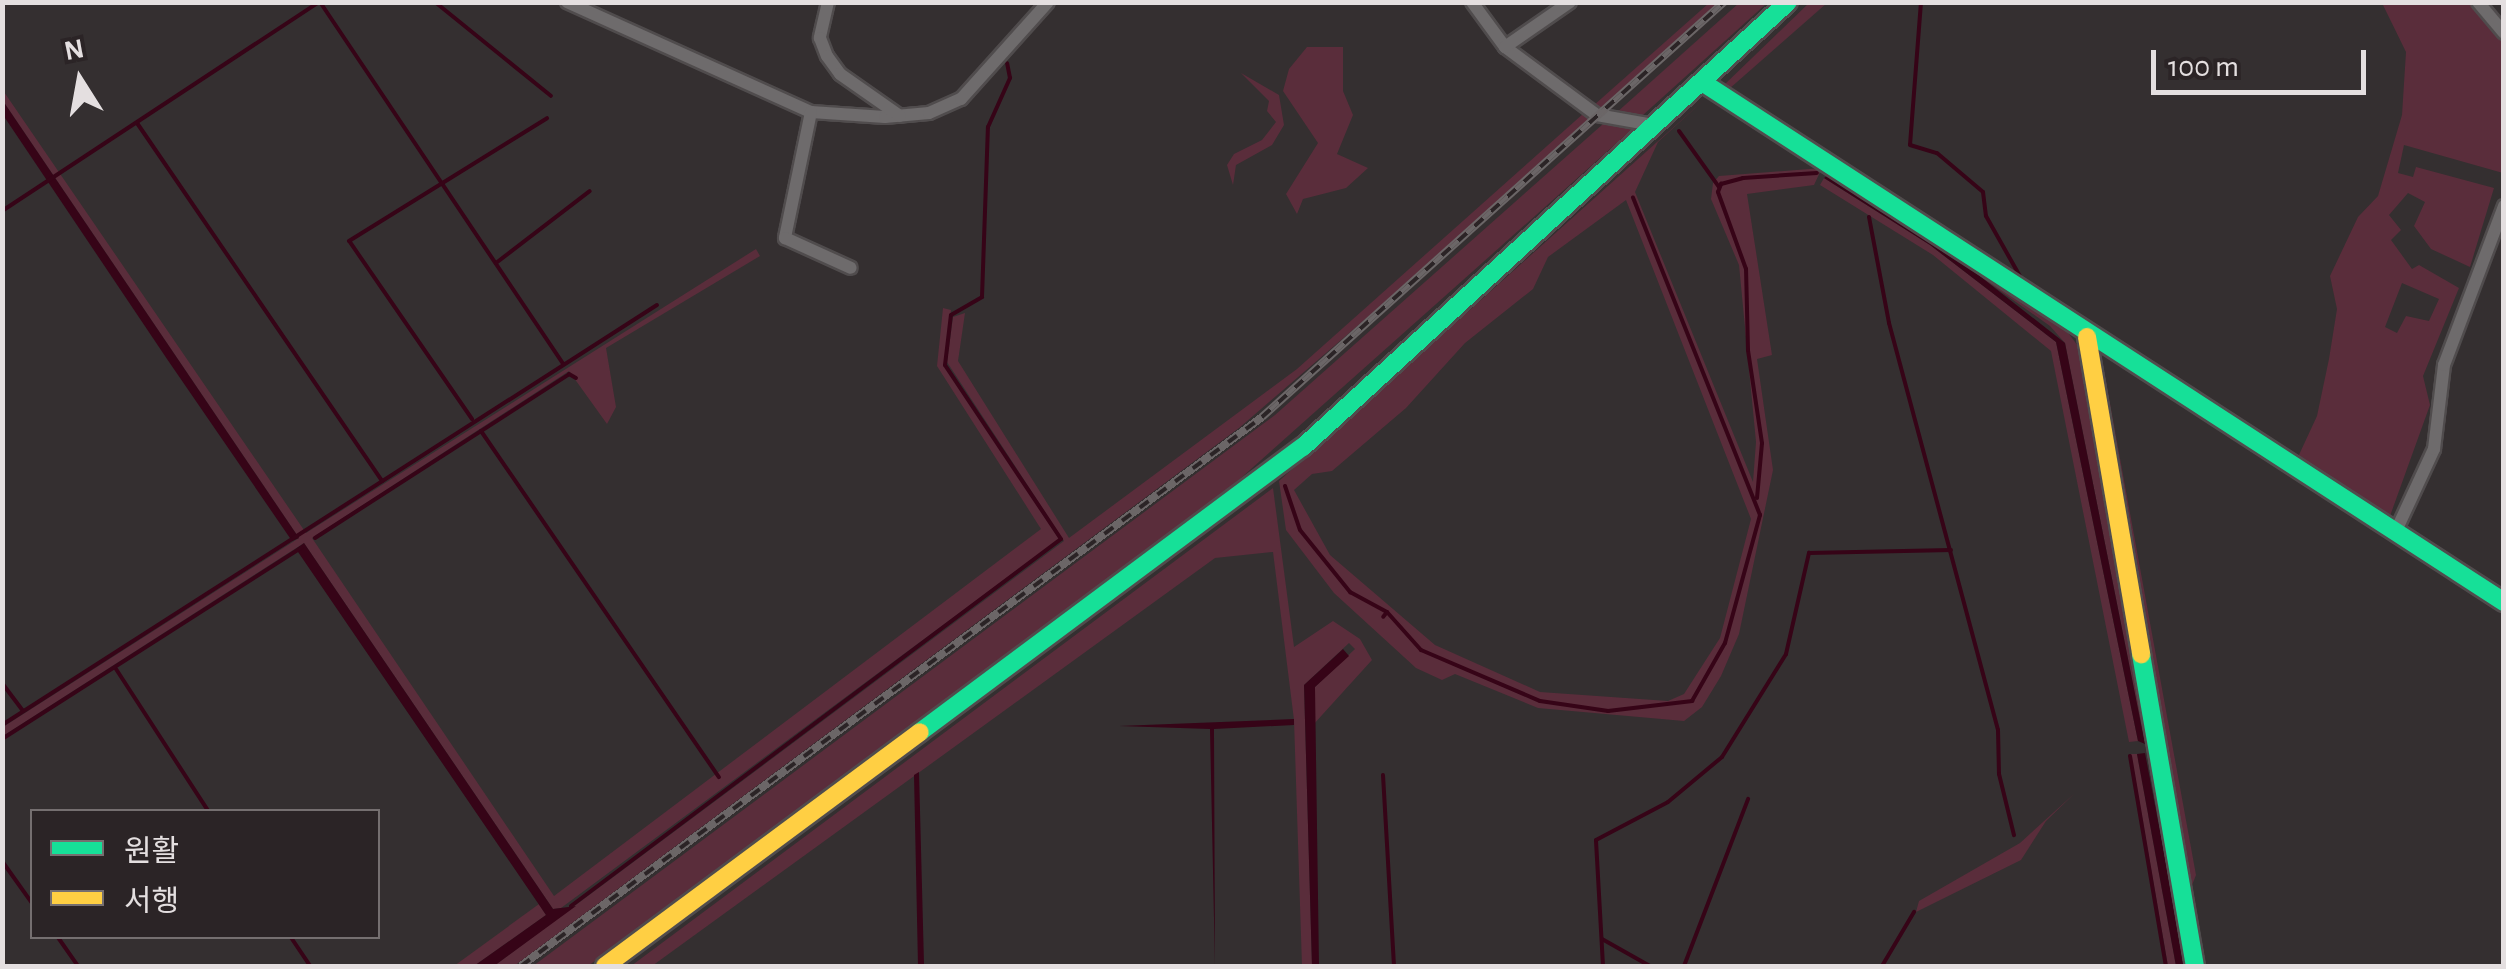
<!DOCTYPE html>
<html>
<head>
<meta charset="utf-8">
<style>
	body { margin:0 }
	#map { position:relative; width:2506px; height:969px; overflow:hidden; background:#342f30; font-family:"Alegreya Sans","Noto Sans KR",sans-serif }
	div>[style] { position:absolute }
	.green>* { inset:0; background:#5a2d3b }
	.water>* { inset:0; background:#360417 }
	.stream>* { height:4px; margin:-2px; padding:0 2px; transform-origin:2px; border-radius:2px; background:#360417 }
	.roads { filter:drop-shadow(2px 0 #504c4d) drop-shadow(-2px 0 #504c4d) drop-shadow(0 2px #504c4d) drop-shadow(0 -2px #504c4d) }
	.street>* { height:12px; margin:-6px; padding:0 6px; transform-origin:6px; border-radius:6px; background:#6e6b6c }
	.fast>* { height:18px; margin:-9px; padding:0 9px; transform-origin:9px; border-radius:9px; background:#16e098 }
	.slow>* { height:18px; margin:-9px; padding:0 9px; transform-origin:9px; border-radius:9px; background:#ffcf43 }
	.rail>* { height:8px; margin-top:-4px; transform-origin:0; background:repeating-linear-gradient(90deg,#2b2426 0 11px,#6b6667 0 22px); box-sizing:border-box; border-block:2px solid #6b6667 }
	span { translate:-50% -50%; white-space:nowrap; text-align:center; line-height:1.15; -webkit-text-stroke:10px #2b2426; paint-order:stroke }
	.frame { position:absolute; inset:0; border:5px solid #e4dfe0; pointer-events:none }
	.legend { position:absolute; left:30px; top:809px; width:350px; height:130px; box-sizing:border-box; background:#2b2426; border:2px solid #756f70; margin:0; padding:12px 18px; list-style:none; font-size:30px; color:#e4dfe0 }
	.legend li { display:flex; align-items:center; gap:20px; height:50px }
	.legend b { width:50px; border:2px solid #756f70 }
	.north { position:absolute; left:30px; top:30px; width:100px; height:100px; -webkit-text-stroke:8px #2b2426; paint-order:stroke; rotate:349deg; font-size:28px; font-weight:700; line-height:40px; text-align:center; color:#e4dfe0 }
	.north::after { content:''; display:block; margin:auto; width:35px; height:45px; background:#e4dfe0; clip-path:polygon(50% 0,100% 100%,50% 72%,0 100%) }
	.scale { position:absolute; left:2151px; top:50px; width:215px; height:45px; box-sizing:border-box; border:5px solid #e4dfe0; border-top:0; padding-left:12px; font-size:30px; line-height:35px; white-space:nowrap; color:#e4dfe0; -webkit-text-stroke:8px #2b2426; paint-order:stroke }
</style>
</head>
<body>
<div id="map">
	<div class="green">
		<div style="clip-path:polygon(1709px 3px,1718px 3px,1599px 110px,1593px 106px)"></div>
		<div style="clip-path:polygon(1739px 3px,1767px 3px,1643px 115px,1615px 114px)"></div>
		<div style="clip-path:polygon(1809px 3px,1827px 3px,1729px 89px,1724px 85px)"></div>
		<div style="clip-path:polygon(evenodd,2382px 3px,2471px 3px,2503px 41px,2503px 173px,2404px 145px,2398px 173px,2413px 177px,2416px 167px,2494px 188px,2470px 267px,2431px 249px,2414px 226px,2425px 202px,2408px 193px,2389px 215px,2401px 230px,2391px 240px,2412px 269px,2419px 265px,2459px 288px,2423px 376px,2430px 405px,2390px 516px,2298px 457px,2317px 416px,2329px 359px,2337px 309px,2330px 276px,2358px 217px,2378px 196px,2402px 115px,2406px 52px,2382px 3px,2402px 283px,2439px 299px,2429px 321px,2406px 316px,2397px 333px,2385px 327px,2402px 283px)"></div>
		<div style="clip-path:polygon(1307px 47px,1343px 47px,1343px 91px,1353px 115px,1337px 154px,1368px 168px,1346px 188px,1303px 199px,1297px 214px,1286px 194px,1318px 143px,1283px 91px,1289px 69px)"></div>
		<div style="clip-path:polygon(1241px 73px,1279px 95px,1284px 125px,1272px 145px,1236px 165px,1233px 185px,1227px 165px,1234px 154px,1262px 140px,1276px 122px,1267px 111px,1269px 101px)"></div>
		<div style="clip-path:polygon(2px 89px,306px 533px,756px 249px,760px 256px,606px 348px,616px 407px,607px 424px,569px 371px,312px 538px,554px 896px,1041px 529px,937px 366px,943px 308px,951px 310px,945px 366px,1059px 539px,561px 908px,553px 909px,304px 543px,3px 736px,3px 727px,299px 538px,3px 101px)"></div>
		<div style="clip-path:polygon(evenodd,1705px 99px,1658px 142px,1635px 192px,1753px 482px,1756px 442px,1739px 265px,1711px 199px,1713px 183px,1719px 176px,1822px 168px,1814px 185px,1747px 194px,1772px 355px,1757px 359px,1773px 470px,1739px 634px,1721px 676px,1702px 707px,1684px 721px,1538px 708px,1455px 674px,1442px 680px,1416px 668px,1334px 593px,1286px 530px,1279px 481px,1705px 99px,1626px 200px,1751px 519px,1720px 638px,1684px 694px,1668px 701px,1540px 692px,1435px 645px,1330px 555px,1294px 490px,1312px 474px,1332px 471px,1406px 408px,1465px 343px,1533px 289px,1548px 257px,1626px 200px)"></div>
		<div style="clip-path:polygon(1584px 113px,1590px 118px,1463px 235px,1239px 428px,514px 966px,494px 966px,1064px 541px,947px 362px,953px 317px,965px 313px,958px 361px,1069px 538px,1297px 369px)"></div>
		<div style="clip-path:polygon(1603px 124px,1638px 124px,1223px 494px,588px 966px,533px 966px,1275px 415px)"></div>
		<div style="clip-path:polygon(1830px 171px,2060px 322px,2081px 350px,2153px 743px,2145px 744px,2065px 343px,2050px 326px)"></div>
		<div style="clip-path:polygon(1824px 178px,1930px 245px,2056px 342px,2138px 741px,2129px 742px,2051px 351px,1933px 255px,1820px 185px)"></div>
		<div style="clip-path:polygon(2093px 344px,2111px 353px,2101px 354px,2196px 875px,2189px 893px)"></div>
		<div style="clip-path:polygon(1273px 488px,1294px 647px,1333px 621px,1360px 639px,1372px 660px,1313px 725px,1315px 687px,1355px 649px,1349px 643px,1304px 685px,1312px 966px,1302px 966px,1294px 720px,1273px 552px,1215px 558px,652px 966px,631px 966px)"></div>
		<div style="clip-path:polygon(2131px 754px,2137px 754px,2176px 966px,2168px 966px)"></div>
		<div style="clip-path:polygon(2075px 793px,2046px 821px,2021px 860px,1916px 912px,1919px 901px,2020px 843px)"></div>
		<div style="clip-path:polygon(539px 904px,546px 915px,474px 966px,454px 966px)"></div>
	</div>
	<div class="water">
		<div style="clip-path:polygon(2px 101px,3px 101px,299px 538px,292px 541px,167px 359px,3px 115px)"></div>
		<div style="clip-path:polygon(1828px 175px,1953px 255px,2065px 343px,2145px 744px,2138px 741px,2056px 342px,1930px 245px,1824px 178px)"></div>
		<div style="clip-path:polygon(304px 543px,553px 909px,576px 906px,494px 966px,474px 966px,546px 915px,296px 549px)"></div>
		<div style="clip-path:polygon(1343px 649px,1349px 656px,1315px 687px,1319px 966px,1312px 966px,1304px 685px)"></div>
		<div style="clip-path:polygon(1294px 719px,1294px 725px,1214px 729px,1215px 966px,1210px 729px,1119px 726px)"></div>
		<div style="clip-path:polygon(2145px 753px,2173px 899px,2184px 966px,2176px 966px,2137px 754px)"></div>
		<div style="clip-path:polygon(919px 772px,924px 964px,924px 966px,918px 966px,914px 775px)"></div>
	</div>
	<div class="stream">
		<div style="left:320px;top:2px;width:436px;rotate:56.1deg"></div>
		<div style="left:435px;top:2px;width:149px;rotate:39deg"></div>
		<div style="left:1921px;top:2px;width:143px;rotate:94.4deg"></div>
		<div style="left:1910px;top:145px;width:28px;rotate:17deg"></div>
		<div style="left:1937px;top:153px;width:60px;rotate:40.3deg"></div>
		<div style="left:1983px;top:192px;width:24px;rotate:83deg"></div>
		<div style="left:1986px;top:216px;width:73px;rotate:60.6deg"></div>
		<div style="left:137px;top:123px;width:434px;rotate:55.6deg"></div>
		<div style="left:1679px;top:131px;width:69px;rotate:54.5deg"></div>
		<div style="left:2px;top:211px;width:380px;rotate:-33.4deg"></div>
		<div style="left:1869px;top:217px;width:108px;rotate:79.3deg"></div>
		<div style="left:1889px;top:323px;width:421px;rotate:75deg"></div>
		<div style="left:1998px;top:730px;width:44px;rotate:88.7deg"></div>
		<div style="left:1999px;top:774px;width:63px;rotate:76.2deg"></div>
		<div style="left:496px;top:263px;width:118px;rotate:-37.5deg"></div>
		<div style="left:472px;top:419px;width:216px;rotate:-124.6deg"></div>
		<div style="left:349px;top:241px;width:233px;rotate:-31.8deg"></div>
		<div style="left:481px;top:431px;width:420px;rotate:55.5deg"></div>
		<div style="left:1285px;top:486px;width:46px;rotate:71.2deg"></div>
		<div style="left:1300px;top:530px;width:80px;rotate:51.1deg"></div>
		<div style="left:1350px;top:592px;width:42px;rotate:28.4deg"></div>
		<div style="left:1387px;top:612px;width:6px;rotate:129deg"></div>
		<div style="left:1757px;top:498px;width:55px;rotate:-84.8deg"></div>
		<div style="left:1762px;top:443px;width:94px;rotate:-98.6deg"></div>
		<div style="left:1748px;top:350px;width:81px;rotate:-91.4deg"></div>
		<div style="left:1746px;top:269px;width:82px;rotate:-110deg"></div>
		<div style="left:1718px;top:192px;width:9px;rotate:-69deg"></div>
		<div style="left:1721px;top:184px;width:23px;rotate:-15deg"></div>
		<div style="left:1743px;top:178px;width:74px;rotate:-3.9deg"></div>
		<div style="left:315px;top:538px;width:302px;rotate:-32.8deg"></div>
		<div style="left:569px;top:374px;width:8px;rotate:30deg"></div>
		<div style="left:1387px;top:612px;width:51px;rotate:48.2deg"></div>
		<div style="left:1421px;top:650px;width:129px;rotate:23.2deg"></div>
		<div style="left:1540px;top:701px;width:69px;rotate:8.4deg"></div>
		<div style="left:1608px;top:711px;width:85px;rotate:-6.8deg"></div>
		<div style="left:1692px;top:701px;width:67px;rotate:-60.4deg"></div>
		<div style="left:1725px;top:643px;width:133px;rotate:-74.7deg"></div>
		<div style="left:1760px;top:515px;width:342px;rotate:-111.8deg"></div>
		<div style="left:116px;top:669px;width:171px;rotate:57deg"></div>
		<div style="left:2px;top:683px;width:35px;rotate:53deg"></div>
		<div style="left:2px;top:725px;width:778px;rotate:-32.67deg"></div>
		<div style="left:2px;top:739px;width:355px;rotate:-32.6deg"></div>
		<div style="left:2130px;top:756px;width:213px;rotate:80.3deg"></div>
		<div style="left:1383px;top:775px;width:191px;rotate:86.7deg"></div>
		<div style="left:2px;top:861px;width:52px;rotate:54.5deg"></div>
		<div style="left:571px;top:906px;width:612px;rotate:-36.83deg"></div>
		<div style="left:1061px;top:539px;width:209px;rotate:-123.7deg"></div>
		<div style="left:945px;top:365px;width:50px;rotate:-83.2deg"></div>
		<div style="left:951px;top:315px;width:36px;rotate:-30deg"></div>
		<div style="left:982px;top:297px;width:170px;rotate:-88deg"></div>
		<div style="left:988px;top:127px;width:54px;rotate:-65.8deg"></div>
		<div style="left:1010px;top:78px;width:15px;rotate:-101deg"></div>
		<div style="left:57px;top:936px;width:37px;rotate:55deg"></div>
		<div style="left:290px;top:936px;width:36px;rotate:56deg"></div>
		<div style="left:1602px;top:939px;width:55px;rotate:29.4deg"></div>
		<div style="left:1603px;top:966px;width:126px;rotate:-93.2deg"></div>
		<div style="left:1596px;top:840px;width:81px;rotate:-27.8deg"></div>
		<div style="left:1668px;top:802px;width:70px;rotate:-39.8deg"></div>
		<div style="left:1722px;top:757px;width:121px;rotate:-58.1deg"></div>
		<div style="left:1786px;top:654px;width:104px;rotate:-77.2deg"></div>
		<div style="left:1809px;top:553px;width:142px;rotate:-1.2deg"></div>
		<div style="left:1684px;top:966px;width:179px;rotate:-69deg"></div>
		<div style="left:1882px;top:966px;width:63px;rotate:-59.3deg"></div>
	</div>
	<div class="roads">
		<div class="street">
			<div style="left:567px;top:2px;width:268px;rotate:24.3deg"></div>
			<div style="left:811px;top:112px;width:74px;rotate:3.9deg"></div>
			<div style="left:885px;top:117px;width:44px;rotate:-5.2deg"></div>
			<div style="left:929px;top:113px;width:35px;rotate:-24deg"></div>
			<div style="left:961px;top:99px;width:130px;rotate:-48.1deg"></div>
			<div style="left:828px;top:2px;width:37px;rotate:103deg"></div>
			<div style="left:820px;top:38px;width:19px;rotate:69deg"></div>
			<div style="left:827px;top:56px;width:22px;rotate:54deg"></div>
			<div style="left:840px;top:74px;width:73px;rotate:35deg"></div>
			<div style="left:1472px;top:2px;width:56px;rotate:53.7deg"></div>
			<div style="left:1505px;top:47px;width:114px;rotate:36.5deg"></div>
			<div style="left:1597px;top:115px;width:57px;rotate:10.1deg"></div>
			<div style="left:2478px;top:2px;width:40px;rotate:50deg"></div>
			<div style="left:1505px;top:47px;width:79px;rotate:-34.7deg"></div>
			<div style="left:811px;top:112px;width:129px;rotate:101.7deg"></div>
			<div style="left:785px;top:238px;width:72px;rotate:24.4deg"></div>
			<div style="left:2395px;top:533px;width:93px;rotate:-65.1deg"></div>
			<div style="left:2434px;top:449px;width:85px;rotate:-83.2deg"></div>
			<div style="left:2444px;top:365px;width:170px;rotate:-69.3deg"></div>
		</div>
		<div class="fast">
			<div style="left:1702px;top:82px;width:956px;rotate:32.96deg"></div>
			<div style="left:2141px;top:654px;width:317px;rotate:80.2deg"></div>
			<div style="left:920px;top:732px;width:477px;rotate:-36.7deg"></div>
			<div style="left:1303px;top:447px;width:658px;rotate:-42.54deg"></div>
		</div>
		<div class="slow">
			<div style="left:2087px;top:337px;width:322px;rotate:80.3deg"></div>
			<div style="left:605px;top:966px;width:392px;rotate:-36.6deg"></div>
		</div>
	</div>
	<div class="rail">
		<div style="left:521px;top:966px;width:922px;rotate:-36.53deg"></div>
		<div style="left:1262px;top:417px;width:621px;rotate:-41.93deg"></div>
	</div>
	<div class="frame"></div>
	<ul class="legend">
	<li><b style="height:12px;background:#16e098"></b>원활</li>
	<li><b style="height:12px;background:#ffcf43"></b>서행</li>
	</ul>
	<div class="north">N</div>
	<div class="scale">100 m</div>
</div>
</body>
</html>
